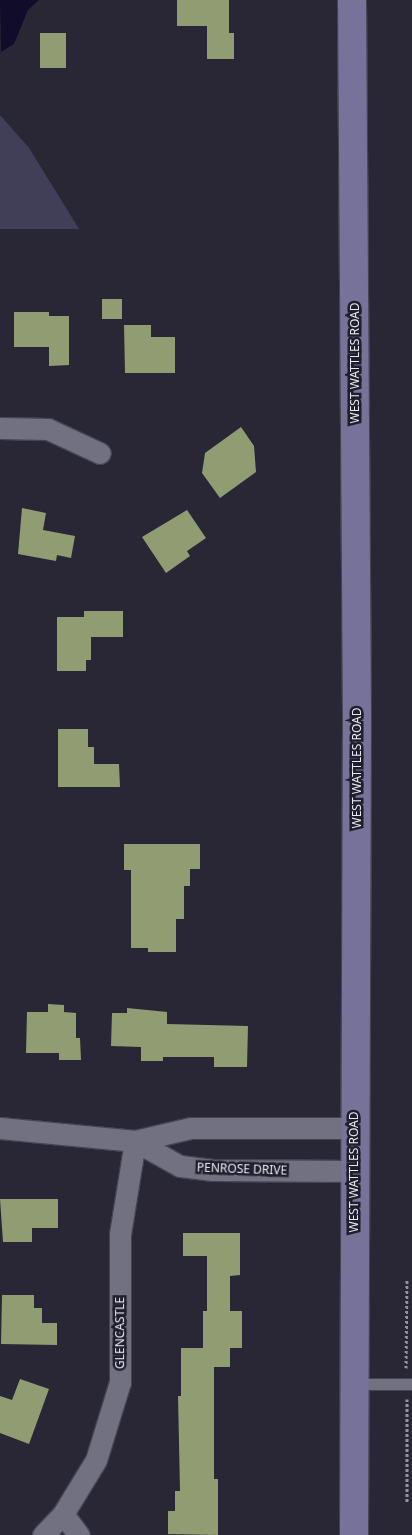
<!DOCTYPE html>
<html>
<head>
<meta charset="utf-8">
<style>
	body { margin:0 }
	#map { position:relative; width:412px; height:1535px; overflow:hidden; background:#292736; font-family:"Noto Sans",sans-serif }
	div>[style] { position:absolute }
	.green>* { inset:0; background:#413f58 }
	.water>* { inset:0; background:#120c2b }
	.building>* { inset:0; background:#929c73; transform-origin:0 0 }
	.path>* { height:3px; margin-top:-1.5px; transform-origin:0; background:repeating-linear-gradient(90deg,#94929e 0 2.5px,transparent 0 5px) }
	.roads { filter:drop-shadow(1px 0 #454451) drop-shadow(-1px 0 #454451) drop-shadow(0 1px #454451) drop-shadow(0 -1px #454451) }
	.lane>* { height:11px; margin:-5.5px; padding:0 5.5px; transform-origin:5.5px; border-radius:5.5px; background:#727182 }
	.street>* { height:21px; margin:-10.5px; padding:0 10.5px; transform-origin:10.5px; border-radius:10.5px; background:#727182 }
	.secondary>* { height:28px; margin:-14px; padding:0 14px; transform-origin:14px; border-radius:14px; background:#76729a }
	span { translate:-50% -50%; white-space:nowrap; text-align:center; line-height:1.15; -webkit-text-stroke:5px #1f1e2c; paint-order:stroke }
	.street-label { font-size:12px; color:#ebeaf4 }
</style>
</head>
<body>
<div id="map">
	<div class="green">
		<div style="clip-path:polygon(0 115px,29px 148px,79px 229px,0 229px)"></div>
	</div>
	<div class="water">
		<div style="clip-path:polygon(0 0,39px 0,28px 10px,14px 44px,1px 52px)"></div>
	</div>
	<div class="building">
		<div style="clip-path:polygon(177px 0,229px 0,229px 33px,234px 33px,234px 59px,207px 59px,207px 26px,177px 26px)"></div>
		<div style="left:40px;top:33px;width:26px;height:35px"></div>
		<div style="left:102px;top:299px;width:20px;height:20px"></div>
		<div style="clip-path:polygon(14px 312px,49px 312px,49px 316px,69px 316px,69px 365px,49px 366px,49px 347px,14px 347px)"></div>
		<div style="clip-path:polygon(124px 325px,151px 325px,151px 337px,175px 337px,175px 373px,125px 373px)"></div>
		<div style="clip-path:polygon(241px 427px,254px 446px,256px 472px,220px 498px,202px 473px,205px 453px)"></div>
		<div style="clip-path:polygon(22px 508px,46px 513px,43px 530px,75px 536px,71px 558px,57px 555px,56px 561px,18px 554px)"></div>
		<div style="clip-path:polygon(187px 510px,206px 538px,187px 551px,190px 556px,166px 573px,142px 537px)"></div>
		<div style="clip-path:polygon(84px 611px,123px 611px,123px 637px,91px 637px,91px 660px,86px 660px,86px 671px,57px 671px,57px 617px,84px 617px)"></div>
		<div style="clip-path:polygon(58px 729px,88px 729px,88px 747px,94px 747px,94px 764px,119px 764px,120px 787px,58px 787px)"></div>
		<div style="clip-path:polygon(124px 844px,200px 844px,200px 869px,190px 869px,190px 886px,184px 886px,184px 919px,176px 919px,176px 952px,148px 952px,148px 948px,131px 948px,131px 870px,124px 870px)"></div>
		<div style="clip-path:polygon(48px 1004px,64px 1005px,64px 1012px,76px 1013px,76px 1038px,80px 1038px,81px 1060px,59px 1060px,59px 1053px,26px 1053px,27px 1012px,48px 1012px)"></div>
		<div style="clip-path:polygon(127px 1008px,167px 1012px,167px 1024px,248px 1026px,247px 1067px,214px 1067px,214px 1057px,163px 1057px,163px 1061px,141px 1061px,141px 1047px,111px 1046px,112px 1013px,127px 1013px)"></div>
		<div style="clip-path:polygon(0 1199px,58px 1199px,58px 1228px,32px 1228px,32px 1242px,3px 1242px)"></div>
		<div style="clip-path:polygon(183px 1233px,240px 1233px,240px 1275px,230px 1276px,230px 1311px,242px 1311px,242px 1348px,230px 1348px,230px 1367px,214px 1367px,214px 1479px,218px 1479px,218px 1535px,168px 1534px,168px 1511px,175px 1511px,175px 1491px,180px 1491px,178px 1396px,181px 1396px,181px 1348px,203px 1348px,203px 1311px,207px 1311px,207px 1256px,183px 1256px)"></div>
		<div style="clip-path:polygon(2px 1295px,34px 1295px,34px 1308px,42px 1308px,42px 1323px,57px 1323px,57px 1345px,1px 1344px)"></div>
		<div style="clip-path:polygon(20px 1379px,49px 1389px,29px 1444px,0 1433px,0 1396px,12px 1400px)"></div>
	</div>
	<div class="path">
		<div style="left:406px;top:1368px;width:89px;rotate:-89.4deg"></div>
		<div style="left:407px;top:1399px;width:103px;rotate:90deg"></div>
	</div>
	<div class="roads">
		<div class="lane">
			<div style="left:355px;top:1384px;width:57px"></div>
		</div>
		<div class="street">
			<div style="left:0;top:428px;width:48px;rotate:1.2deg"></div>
			<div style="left:48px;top:429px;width:57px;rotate:24.8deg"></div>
			<div style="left:0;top:1128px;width:136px;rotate:5.5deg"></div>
			<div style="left:135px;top:1141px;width:57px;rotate:-13.1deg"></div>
			<div style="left:191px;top:1128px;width:163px"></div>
			<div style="left:135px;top:1141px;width:51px;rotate:29.1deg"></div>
			<div style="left:180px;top:1166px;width:33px;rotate:7deg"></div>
			<div style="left:213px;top:1170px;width:142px;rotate:0.4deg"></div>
			<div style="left:63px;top:1514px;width:26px;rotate:53deg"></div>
			<div style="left:43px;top:1535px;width:29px;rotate:-46deg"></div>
			<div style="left:63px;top:1514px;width:63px;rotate:-58.6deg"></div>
			<div style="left:96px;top:1460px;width:82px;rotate:-72.9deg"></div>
			<div style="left:120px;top:1382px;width:148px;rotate:-90deg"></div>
			<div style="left:120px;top:1234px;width:94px;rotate:-80.8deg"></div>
		</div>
		<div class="secondary">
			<div style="left:352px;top:0;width:716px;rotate:89.6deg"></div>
			<div style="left:357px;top:716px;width:819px;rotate:90.21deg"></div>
		</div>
	</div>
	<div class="street-label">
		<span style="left:355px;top:363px;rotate:-90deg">WEST WATTLES ROAD</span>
		<span style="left:357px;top:768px;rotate:-90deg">WEST WATTLES ROAD</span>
		<span style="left:242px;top:1169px;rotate:2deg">PENROSE DRIVE</span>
		<span style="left:354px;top:1172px;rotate:-90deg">WEST WATTLES ROAD</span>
		<span style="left:120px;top:1333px;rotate:-90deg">GLENCASTLE</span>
	</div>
</div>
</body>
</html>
